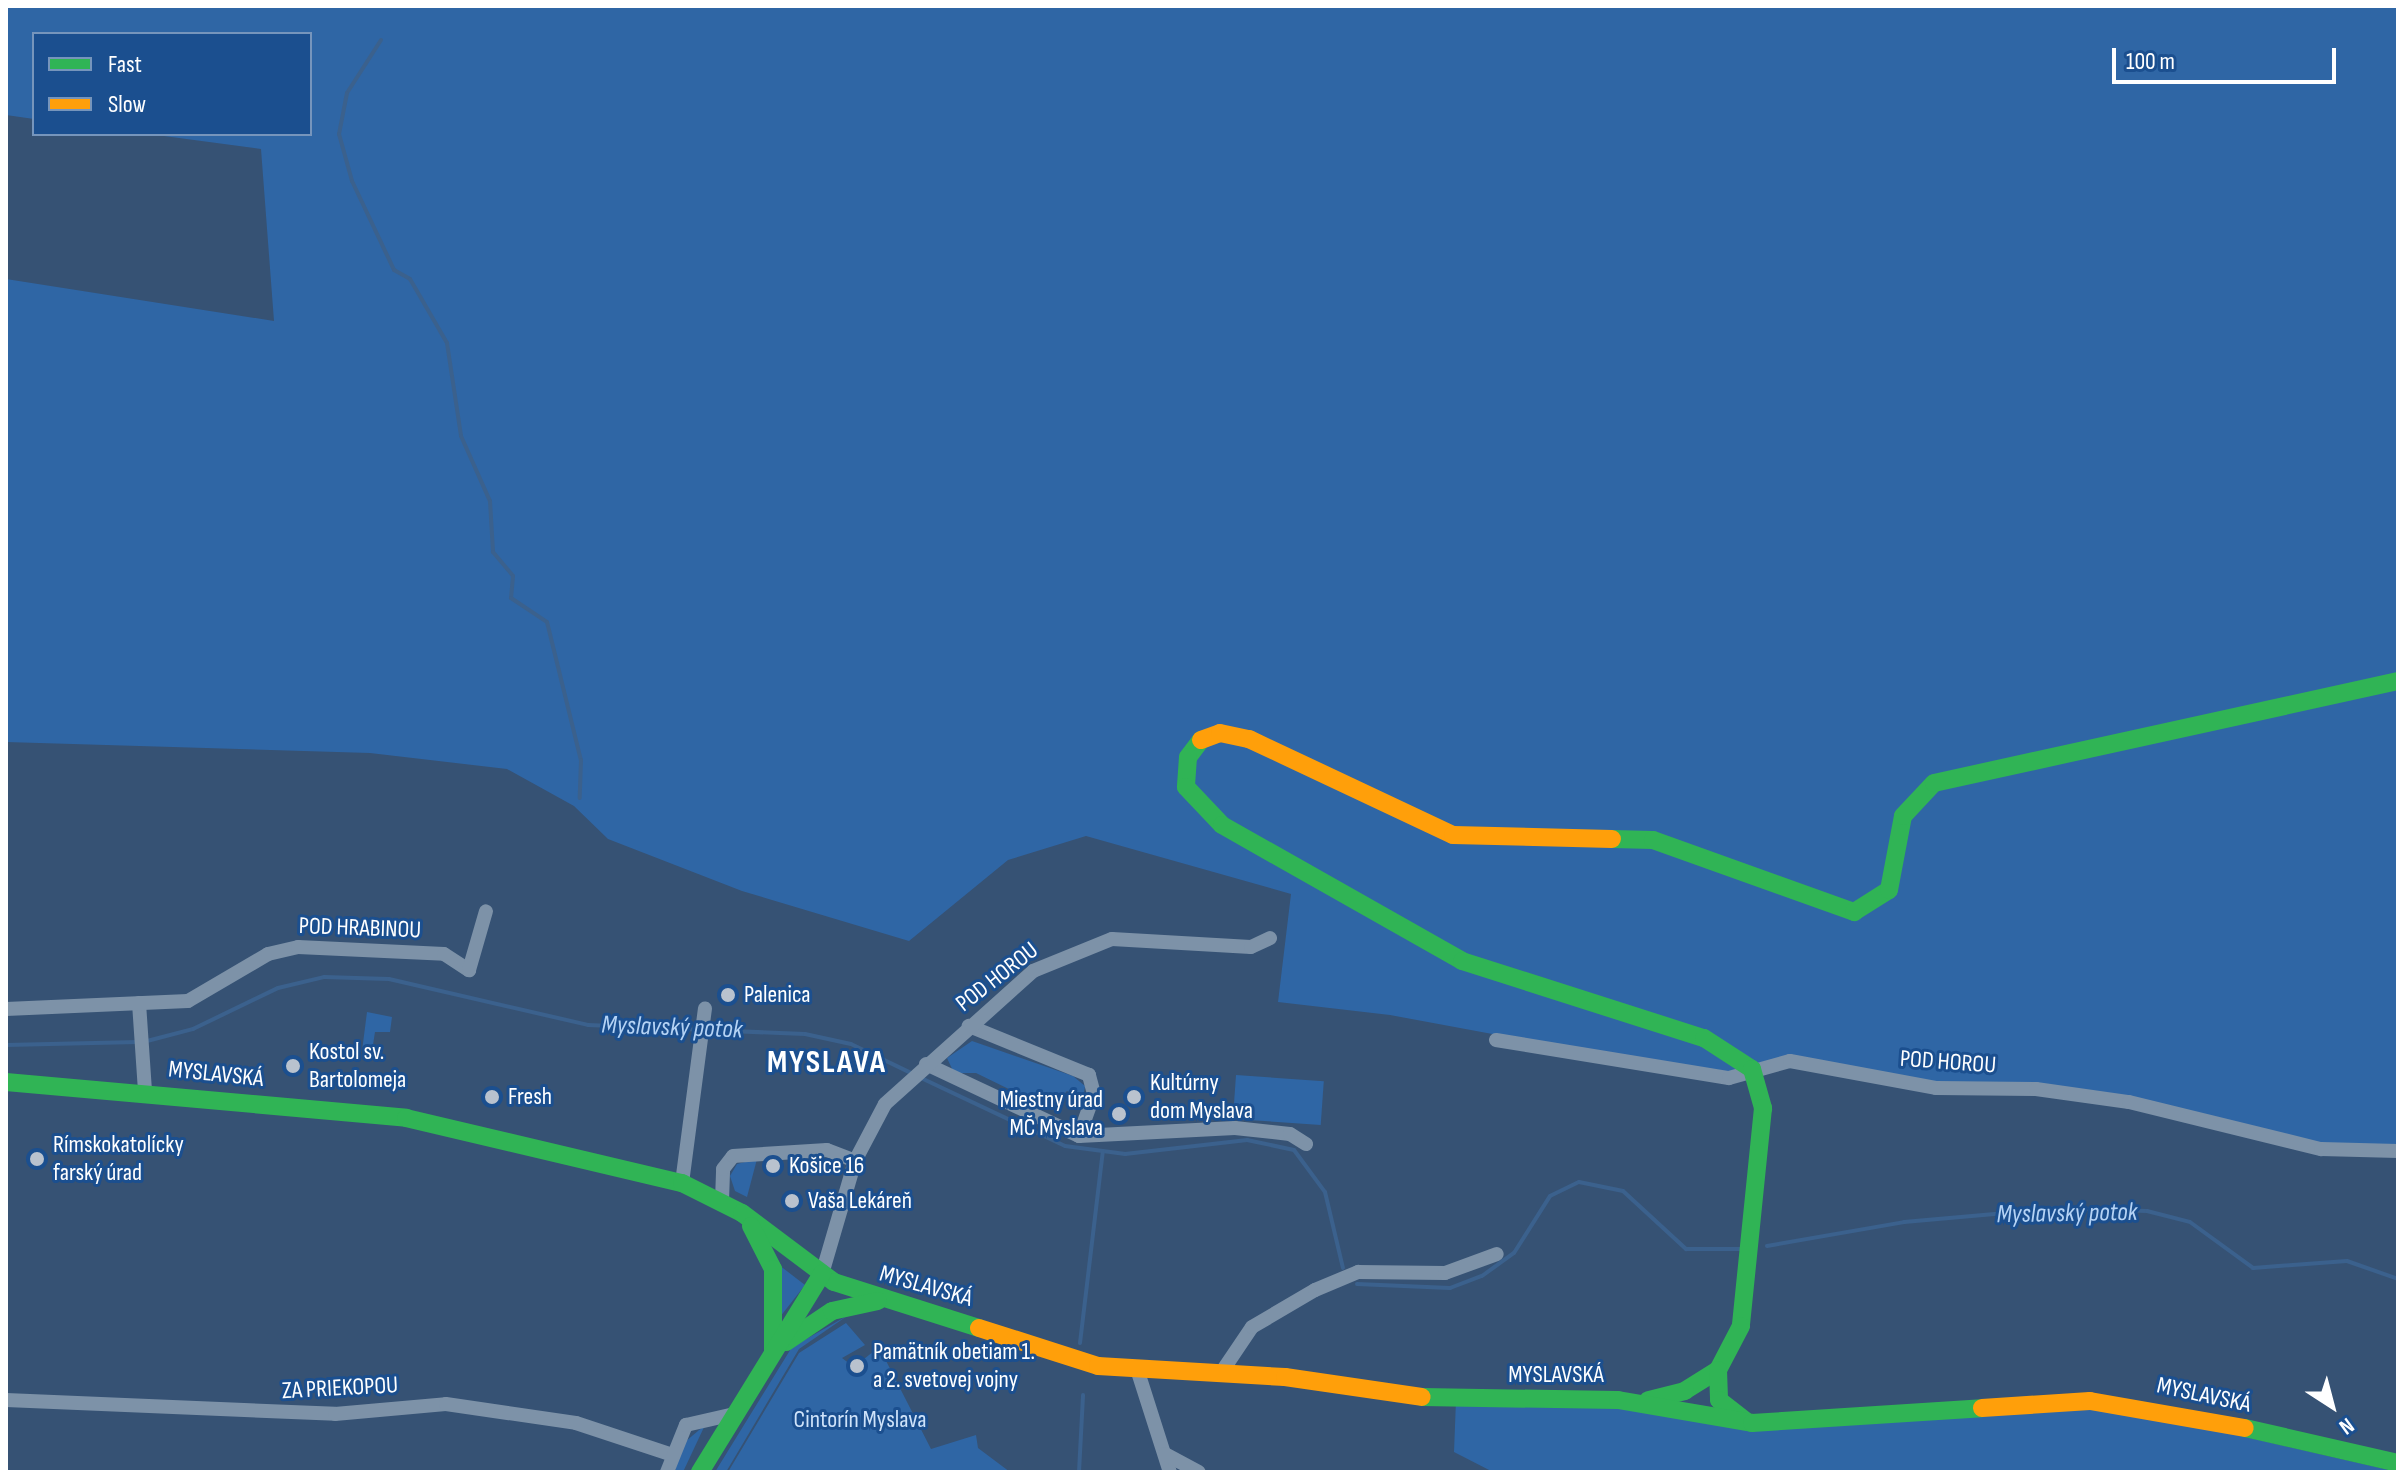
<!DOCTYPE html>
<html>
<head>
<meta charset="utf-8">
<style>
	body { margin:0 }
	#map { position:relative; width:2404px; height:1478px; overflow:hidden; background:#365274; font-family:"Sofia Sans Condensed",sans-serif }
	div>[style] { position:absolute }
	.green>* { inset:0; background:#2f66a5; transform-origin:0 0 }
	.stream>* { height:4px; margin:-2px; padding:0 2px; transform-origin:2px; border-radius:2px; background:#3b618d }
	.street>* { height:14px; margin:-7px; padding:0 7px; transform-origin:7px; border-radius:7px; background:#7d92a8 }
	.fast>* { height:18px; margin:-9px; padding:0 9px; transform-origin:9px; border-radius:9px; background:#30b455 }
	.slow>* { height:18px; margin:-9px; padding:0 9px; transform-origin:9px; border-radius:9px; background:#ff9f0a }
	.dots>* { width:22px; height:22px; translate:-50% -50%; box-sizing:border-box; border:4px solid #1b4f8f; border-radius:50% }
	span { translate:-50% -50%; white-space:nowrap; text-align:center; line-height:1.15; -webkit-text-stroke:6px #1b4f8f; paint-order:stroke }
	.street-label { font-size:24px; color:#fff }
	.poi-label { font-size:24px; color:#fff }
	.left { translate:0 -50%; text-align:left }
	.right { translate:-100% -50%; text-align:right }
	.park-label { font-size:24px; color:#cfe3fa }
	.water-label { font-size:26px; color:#b5d3f5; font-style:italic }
	.district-label { font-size:32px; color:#fff; font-weight:700; letter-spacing:2px }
	.frame { position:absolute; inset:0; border:8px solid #fff; pointer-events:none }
	.legend { position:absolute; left:32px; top:32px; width:280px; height:104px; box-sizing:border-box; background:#1b4f8f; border:2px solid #7695bc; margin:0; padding:10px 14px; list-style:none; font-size:24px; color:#fff }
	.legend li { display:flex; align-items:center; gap:16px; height:40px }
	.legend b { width:40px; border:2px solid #7695bc }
	.north { position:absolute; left:2292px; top:1366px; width:80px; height:80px; -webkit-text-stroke:6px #1b4f8f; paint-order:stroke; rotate:144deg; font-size:22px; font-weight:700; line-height:32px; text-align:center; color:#fff }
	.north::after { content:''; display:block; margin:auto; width:28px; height:36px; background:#fff; clip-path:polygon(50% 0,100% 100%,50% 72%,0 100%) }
	.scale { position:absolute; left:2112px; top:48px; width:224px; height:36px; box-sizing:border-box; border:4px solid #fff; border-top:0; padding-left:10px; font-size:24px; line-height:28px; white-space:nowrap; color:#fff; -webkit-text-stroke:6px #1b4f8f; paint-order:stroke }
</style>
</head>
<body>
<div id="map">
	<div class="green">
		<div style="clip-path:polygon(6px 6px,2398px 6px,2398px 1151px,2368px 1155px,2129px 1102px,1936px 1088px,1790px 1061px,1729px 1078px,1390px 1015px,1278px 1002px,1291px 894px,1086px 836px,1008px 860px,909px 941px,742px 891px,608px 839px,574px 806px,507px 769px,370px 753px,6px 742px,6px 279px,274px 321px,261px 149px,149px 134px,310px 134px,310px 34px,34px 34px,34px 119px,6px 115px)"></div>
		<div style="clip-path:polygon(367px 1012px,392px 1017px,390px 1032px,375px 1032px,372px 1051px,362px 1051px)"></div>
		<div style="clip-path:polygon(972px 1041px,1073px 1076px,1085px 1086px,1083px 1100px,1067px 1091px,1050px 1109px,976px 1073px,954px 1073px,947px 1058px)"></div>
		<div style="left:1236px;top:1075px;width:88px;height:44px;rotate:4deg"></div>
		<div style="clip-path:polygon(757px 1159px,747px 1197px,735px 1191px,730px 1176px,737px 1164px)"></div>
		<div style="clip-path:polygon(779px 1265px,805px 1285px,776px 1322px)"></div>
		<div style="clip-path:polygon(847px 1316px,799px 1349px,726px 1472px,715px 1472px,792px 1347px)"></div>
		<div style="clip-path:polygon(846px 1323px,865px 1345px,842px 1358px,854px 1367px,879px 1347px,931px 1449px,976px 1435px,978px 1448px,1010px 1472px,728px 1472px,799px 1353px)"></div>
		<div style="clip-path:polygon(1535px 1398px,1722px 1420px,2090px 1401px,2398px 1472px,1493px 1472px,1454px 1452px,1456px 1400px)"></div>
		<div style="clip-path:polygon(705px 1425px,683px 1472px,675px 1472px,679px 1447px)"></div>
	</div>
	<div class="stream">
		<div style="left:381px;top:40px;width:63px;rotate:122.7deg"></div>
		<div style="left:347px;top:93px;width:42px;rotate:101deg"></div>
		<div style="left:339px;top:134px;width:49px;rotate:74.5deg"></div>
		<div style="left:352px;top:181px;width:98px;rotate:64.7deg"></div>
		<div style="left:394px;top:270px;width:18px;rotate:29deg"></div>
		<div style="left:410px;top:279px;width:74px;rotate:60deg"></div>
		<div style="left:447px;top:343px;width:94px;rotate:81.4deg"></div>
		<div style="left:461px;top:436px;width:71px;rotate:66deg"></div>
		<div style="left:490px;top:501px;width:51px;rotate:86.6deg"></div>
		<div style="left:493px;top:552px;width:31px;rotate:50deg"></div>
		<div style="left:513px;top:576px;width:22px;rotate:95deg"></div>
		<div style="left:511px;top:598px;width:43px;rotate:33.7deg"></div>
		<div style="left:547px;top:622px;width:142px;rotate:76.2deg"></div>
		<div style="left:581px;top:760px;width:38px;rotate:92deg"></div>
		<div style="left:147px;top:1041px;width:48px;rotate:-14.6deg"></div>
		<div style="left:193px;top:1029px;width:94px;rotate:-25.8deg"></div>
		<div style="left:278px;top:988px;width:47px;rotate:-13.4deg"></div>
		<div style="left:324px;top:977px;width:65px;rotate:1.8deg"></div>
		<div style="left:389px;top:979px;width:204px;rotate:13deg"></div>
		<div style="left:588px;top:1025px;width:217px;rotate:2.4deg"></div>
		<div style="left:805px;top:1034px;width:47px;rotate:12.3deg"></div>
		<div style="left:851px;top:1044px;width:67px;rotate:25.8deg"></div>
		<div style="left:6px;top:1045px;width:132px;rotate:-1.3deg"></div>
		<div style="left:919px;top:1077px;width:161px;rotate:25.3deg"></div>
		<div style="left:1065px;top:1146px;width:61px;rotate:7.6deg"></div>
		<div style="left:1125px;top:1154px;width:123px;rotate:-6.5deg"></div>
		<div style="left:1247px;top:1140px;width:48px;rotate:12deg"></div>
		<div style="left:1294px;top:1150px;width:52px;rotate:53.6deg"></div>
		<div style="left:1325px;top:1192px;width:78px;rotate:76.7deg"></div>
		<div style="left:1767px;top:1246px;width:139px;rotate:-9.9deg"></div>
		<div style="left:1904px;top:1222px;width:157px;rotate:-5.1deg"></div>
		<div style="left:2060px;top:1208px;width:87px;rotate:2deg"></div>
		<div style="left:2147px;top:1211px;width:44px;rotate:14.3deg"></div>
		<div style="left:2190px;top:1222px;width:78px;rotate:36.1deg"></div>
		<div style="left:2253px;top:1268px;width:94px;rotate:-4.3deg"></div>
		<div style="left:2347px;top:1261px;width:54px;rotate:19.4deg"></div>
		<div style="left:1357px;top:1284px;width:93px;rotate:2.5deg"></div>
		<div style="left:1450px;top:1288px;width:34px;rotate:-21deg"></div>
		<div style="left:1482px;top:1276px;width:39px;rotate:-36deg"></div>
		<div style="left:1514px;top:1253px;width:67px;rotate:-57.7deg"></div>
		<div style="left:1550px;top:1196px;width:32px;rotate:-26deg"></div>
		<div style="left:1579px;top:1182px;width:45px;rotate:11.6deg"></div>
		<div style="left:1623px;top:1191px;width:86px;rotate:42.6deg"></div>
		<div style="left:1686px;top:1249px;width:54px"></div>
		<div style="left:1080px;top:1343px;width:193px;rotate:-83.2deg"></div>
		<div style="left:1079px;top:1472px;width:77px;rotate:-87deg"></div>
	</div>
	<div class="street">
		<div style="left:139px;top:1003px;width:88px;rotate:86.1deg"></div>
		<div style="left:6px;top:1009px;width:182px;rotate:-2.5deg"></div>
		<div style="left:188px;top:1001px;width:93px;rotate:-30.4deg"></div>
		<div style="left:268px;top:954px;width:31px;rotate:-13deg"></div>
		<div style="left:298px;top:947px;width:146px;rotate:2.7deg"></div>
		<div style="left:444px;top:954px;width:30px;rotate:33deg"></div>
		<div style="left:469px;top:970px;width:61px;rotate:-73.9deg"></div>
		<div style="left:1496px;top:1040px;width:236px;rotate:9.3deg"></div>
		<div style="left:1729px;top:1078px;width:63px;rotate:-15.6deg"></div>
		<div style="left:1790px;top:1061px;width:148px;rotate:10.5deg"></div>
		<div style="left:1936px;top:1088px;width:100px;rotate:0.6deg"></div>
		<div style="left:2036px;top:1089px;width:94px;rotate:8deg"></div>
		<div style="left:2129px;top:1102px;width:198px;rotate:13.8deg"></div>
		<div style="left:2321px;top:1149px;width:77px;rotate:1.5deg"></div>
		<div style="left:926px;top:1064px;width:169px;rotate:25.2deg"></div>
		<div style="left:1079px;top:1136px;width:45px;rotate:-70.3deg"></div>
		<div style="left:1094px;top:1094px;width:20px;rotate:-105deg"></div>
		<div style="left:1089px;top:1075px;width:130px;rotate:-157.8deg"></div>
		<div style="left:1079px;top:1136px;width:156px;rotate:-2.9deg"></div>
		<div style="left:1235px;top:1128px;width:55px;rotate:6.2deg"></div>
		<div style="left:1290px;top:1134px;width:19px;rotate:32deg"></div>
		<div style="left:682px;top:1183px;width:176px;rotate:-82.5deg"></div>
		<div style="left:722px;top:1201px;width:32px;rotate:-88deg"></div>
		<div style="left:723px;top:1169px;width:16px;rotate:-52deg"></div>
		<div style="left:733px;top:1156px;width:94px;rotate:-3.7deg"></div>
		<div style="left:827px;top:1150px;width:30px;rotate:21deg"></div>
		<div style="left:822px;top:1274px;width:118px;rotate:-73.7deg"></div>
		<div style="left:855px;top:1161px;width:64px;rotate:-62.2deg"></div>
		<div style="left:885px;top:1104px;width:199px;rotate:-41.9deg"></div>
		<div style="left:1033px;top:971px;width:85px;rotate:-22.1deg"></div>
		<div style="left:1112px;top:939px;width:139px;rotate:3.3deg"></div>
		<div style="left:1251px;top:947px;width:21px;rotate:-25deg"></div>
		<div style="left:1138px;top:1372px;width:105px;rotate:72.3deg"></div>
		<div style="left:1221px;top:1373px;width:55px;rotate:-56deg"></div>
		<div style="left:1252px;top:1327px;width:73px;rotate:-30.4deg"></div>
		<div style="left:1315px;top:1290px;width:47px;rotate:-22.7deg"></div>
		<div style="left:1358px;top:1272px;width:87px;rotate:0.7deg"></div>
		<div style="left:1445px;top:1273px;width:55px;rotate:-20.1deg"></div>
		<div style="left:6px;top:1400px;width:329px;rotate:2.4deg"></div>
		<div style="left:335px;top:1414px;width:111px;rotate:-5.1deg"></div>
		<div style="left:446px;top:1404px;width:131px;rotate:8.3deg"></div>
		<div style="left:576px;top:1423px;width:99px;rotate:18.3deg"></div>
		<div style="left:1165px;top:1454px;width:38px;rotate:28deg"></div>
		<div style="left:667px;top:1472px;width:51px;rotate:-68deg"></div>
		<div style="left:686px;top:1425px;width:45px;rotate:-12.8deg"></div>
	</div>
	<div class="fast">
		<div style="left:1201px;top:740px;width:21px;rotate:127deg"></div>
		<div style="left:1188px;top:757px;width:30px;rotate:94deg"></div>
		<div style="left:1186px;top:787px;width:52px;rotate:46.5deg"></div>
		<div style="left:1222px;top:825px;width:276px;rotate:29.5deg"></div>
		<div style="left:1462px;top:961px;width:254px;rotate:17.7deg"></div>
		<div style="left:1704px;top:1038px;width:57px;rotate:32.9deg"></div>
		<div style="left:1752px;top:1069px;width:41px;rotate:74.2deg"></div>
		<div style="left:1763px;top:1108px;width:219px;rotate:95.8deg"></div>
		<div style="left:1741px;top:1326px;width:50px;rotate:117.6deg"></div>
		<div style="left:1718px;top:1370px;width:39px;rotate:148deg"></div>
		<div style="left:1685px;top:1391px;width:38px;rotate:166deg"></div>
		<div style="left:1612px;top:839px;width:41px;rotate:1.4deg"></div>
		<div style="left:1653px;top:840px;width:214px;rotate:19.7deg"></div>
		<div style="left:1854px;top:912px;width:41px;rotate:-32.2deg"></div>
		<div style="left:1889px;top:890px;width:75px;rotate:-79.3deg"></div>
		<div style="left:1903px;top:816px;width:45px;rotate:-46.8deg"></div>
		<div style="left:1934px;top:783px;width:475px;rotate:-12.4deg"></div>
		<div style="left:6px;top:1082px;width:402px;rotate:5.1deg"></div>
		<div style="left:406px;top:1118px;width:284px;rotate:13.3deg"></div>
		<div style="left:682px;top:1183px;width:67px;rotate:26.6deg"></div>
		<div style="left:742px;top:1213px;width:115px;rotate:36.9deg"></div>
		<div style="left:834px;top:1282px;width:152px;rotate:17.6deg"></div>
		<div style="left:751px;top:1226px;width:48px;rotate:62.9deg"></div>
		<div style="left:773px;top:1269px;width:82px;rotate:90deg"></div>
		<div style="left:786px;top:1342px;width:55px;rotate:-34deg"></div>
		<div style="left:832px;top:1311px;width:47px;rotate:-12.3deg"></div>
		<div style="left:1718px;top:1370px;width:30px;rotate:88deg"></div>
		<div style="left:1719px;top:1400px;width:33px;rotate:38deg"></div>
		<div style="left:1422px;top:1397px;width:196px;rotate:0.9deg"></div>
		<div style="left:1618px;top:1400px;width:136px;rotate:9.7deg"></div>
		<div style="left:1752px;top:1423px;width:230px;rotate:-3.7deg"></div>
		<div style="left:2245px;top:1428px;width:157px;rotate:12.9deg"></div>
		<div style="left:700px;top:1472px;width:233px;rotate:-58.4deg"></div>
	</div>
	<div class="slow">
		<div style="left:1201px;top:740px;width:20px;rotate:-20deg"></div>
		<div style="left:1220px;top:733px;width:30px;rotate:12deg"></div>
		<div style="left:1249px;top:739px;width:225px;rotate:25.2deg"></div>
		<div style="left:1453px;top:835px;width:159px;rotate:1.4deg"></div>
		<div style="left:979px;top:1328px;width:125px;rotate:17.7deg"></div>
		<div style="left:1098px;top:1366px;width:187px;rotate:3.4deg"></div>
		<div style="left:1285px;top:1377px;width:138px;rotate:8.3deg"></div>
		<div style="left:1982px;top:1408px;width:108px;rotate:-3.7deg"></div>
		<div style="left:2090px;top:1401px;width:157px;rotate:9.9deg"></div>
	</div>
	<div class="dots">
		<div style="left:728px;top:995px;background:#b9c2ce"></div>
		<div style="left:293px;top:1066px;background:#b9c2ce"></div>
		<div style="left:492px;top:1097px;background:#b9c2ce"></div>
		<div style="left:1134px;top:1097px;background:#b9c2ce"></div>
		<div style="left:1119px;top:1114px;background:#b9c2ce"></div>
		<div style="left:37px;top:1159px;background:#b9c2ce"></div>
		<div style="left:773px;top:1166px;background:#b9c2ce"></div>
		<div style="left:792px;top:1201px;background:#b9c2ce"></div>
		<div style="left:857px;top:1366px;background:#b9c2ce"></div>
	</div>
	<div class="street-label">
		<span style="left:360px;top:928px;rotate:2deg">POD HRABINOU</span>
		<span style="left:997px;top:977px;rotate:-38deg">POD HOROU</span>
		<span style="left:1948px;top:1062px;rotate:4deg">POD HOROU</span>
		<span style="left:216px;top:1074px;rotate:6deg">MYSLAVSKÁ</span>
		<span style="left:926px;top:1286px;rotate:16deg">MYSLAVSKÁ</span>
		<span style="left:1556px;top:1375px">MYSLAVSKÁ</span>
		<span style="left:340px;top:1388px;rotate:-3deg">ZA PRIEKOPOU</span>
		<span style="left:2204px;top:1395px;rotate:12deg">MYSLAVSKÁ</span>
	</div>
	<div class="poi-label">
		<span class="left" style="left:744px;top:995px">Palenica</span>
		<span class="left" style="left:309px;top:1066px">Kostol sv.<br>Bartolomeja</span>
		<span class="left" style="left:1150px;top:1097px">Kultúrny<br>dom Myslava</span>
		<span class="left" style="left:508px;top:1097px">Fresh</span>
		<span class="right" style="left:1103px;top:1114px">Miestny úrad<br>MČ Myslava</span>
		<span class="left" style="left:53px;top:1159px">Rímskokatolícky<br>farský úrad</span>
		<span class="left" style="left:789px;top:1166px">Košice 16</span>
		<span class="left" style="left:808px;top:1201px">Vaša Lekáreň</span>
		<span class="left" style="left:873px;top:1366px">Pamätník obetiam 1.<br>a 2. svetovej vojny</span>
	</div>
	<div class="park-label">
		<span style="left:860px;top:1420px">Cintorín Myslava</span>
	</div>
	<div class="water-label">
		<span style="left:672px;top:1028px;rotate:2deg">Myslavský potok</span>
		<span style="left:2067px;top:1214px;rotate:-1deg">Myslavský potok</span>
	</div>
	<div class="district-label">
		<span style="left:827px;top:1063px">MYSLAVA</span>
	</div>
	<div class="frame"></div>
	<ul class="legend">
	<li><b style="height:10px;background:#30b455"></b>Fast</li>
	<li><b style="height:10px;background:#ff9f0a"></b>Slow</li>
	</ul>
	<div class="north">N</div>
	<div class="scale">100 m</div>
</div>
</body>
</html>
